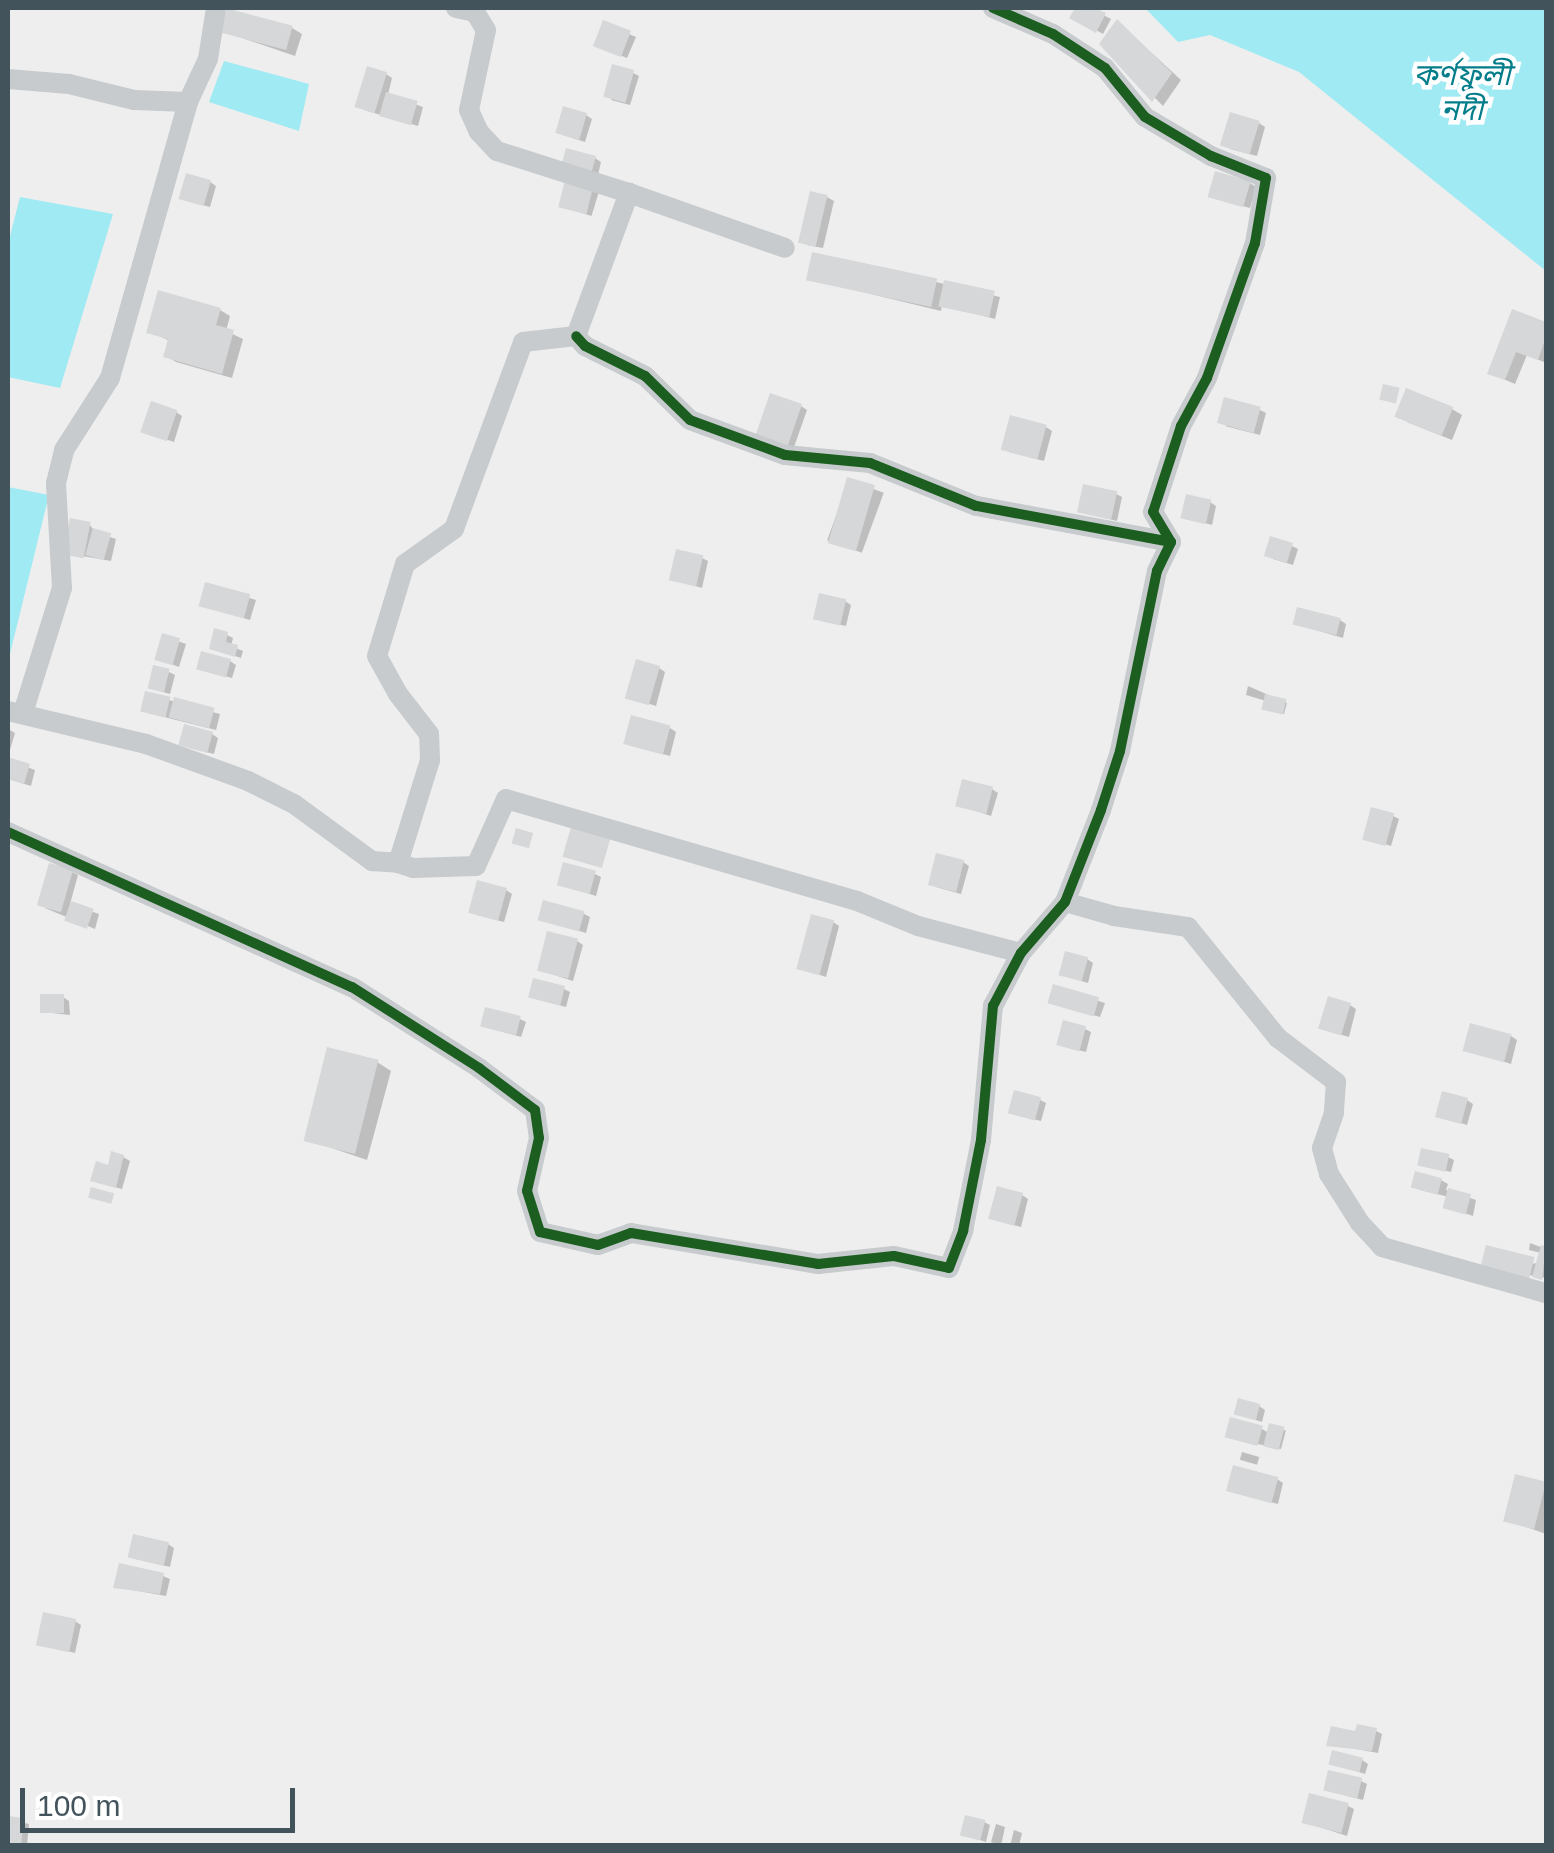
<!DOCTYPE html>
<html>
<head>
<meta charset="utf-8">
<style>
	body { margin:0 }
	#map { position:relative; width:1554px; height:1853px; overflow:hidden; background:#efeeee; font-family:Helvetica,"Noto Sans Bengali",sans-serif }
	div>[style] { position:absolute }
	.water>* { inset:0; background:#a0eaf3 }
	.shadow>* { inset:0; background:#0003; transform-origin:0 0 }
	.building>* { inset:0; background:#d6d7d8; transform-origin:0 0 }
	.minor>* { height:20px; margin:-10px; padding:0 10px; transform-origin:10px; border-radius:10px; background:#c7cbcd }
	.cycleway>* { height:10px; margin:-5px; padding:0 5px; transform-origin:5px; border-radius:5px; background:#1b5e20 }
	span { translate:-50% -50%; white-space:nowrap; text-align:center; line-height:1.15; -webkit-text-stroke:9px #fff; paint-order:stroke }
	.water-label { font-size:30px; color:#047d8a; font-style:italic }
	.frame { position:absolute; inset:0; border:10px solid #43535c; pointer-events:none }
	.scale { position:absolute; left:20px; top:1788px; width:275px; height:45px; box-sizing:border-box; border:5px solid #43535c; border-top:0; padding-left:12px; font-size:30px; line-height:35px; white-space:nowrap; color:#43535c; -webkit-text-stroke:8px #fff; paint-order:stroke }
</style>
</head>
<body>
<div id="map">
	<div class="water">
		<div style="clip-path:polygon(1145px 8px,1546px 8px,1546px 271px,1299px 72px,1210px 35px,1178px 42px)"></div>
		<div style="clip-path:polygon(224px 61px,309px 84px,299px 131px,209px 102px)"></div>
		<div style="clip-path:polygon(20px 197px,113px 214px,60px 388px,8px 377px,8px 244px)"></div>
		<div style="clip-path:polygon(8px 487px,49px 495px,8px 662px)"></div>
	</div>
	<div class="shadow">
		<div style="clip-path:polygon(1078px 8px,1090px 8px,1111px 19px,1103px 34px,1073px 17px)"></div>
		<div style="clip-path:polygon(1118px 22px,1181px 80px,1163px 106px,1102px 44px)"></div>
		<div style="clip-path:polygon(604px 23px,636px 37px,627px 58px,602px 48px)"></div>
		<div style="clip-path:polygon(292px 28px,302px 34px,295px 56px,222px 31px)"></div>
		<div style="clip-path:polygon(633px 73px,639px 76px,630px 105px,611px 100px)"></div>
		<div style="clip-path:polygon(386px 74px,392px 78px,388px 95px,423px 107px,418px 126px,364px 110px)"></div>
		<div style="clip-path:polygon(586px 115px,592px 119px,585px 142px,563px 135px)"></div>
		<div style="clip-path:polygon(1259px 123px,1265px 127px,1257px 156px,1230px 149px)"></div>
		<div style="clip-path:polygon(595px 158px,601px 162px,597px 179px,569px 172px)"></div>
		<div style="clip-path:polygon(210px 182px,216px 186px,210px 207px,188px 201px)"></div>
		<div style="left:566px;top:183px;width:34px;height:24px;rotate:17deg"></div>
		<div style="clip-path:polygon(1250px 183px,1256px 187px,1250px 208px,1217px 199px)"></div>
		<div style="clip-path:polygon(827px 197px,834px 201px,823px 248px,807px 245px)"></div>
		<div style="clip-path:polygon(809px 279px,936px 282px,1000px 297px,995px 319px,942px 305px,941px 311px)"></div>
		<div style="clip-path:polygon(220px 310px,230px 316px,226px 331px,243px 339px,232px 378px,176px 362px,166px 356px,170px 341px,149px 331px)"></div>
		<div style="clip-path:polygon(1514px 312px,1546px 325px,1546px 363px,1527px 355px,1515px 384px,1501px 378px)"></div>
		<div style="clip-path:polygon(801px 406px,807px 410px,794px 447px,764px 438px)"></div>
		<div style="clip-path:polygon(1452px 409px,1462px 415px,1452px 440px,1407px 422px)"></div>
		<div style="clip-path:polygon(1260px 410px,1266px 413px,1260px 435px,1225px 426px)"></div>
		<div style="clip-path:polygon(176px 412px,182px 416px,174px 442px,150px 434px)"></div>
		<div style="clip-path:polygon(1046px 427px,1052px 431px,1044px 461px,1009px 452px)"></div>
		<div style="left:849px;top:480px;width:37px;height:64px;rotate:20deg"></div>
		<div style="clip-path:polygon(1116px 494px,1122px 497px,1117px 521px,1079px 511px)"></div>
		<div style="clip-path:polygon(1210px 502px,1216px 506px,1212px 525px,1184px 517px)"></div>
		<div style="clip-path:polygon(90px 525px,95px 532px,116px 539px,111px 561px,65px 553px)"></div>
		<div style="clip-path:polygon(1292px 546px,1298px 549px,1293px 565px,1273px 559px)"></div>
		<div style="clip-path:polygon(702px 558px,708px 561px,702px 588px,672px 579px)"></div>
		<div style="clip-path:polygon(207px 585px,256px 600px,250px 620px,208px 608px)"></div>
		<div style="clip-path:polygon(845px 601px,851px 605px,846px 626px,822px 621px)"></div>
		<div style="clip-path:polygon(1340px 620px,1346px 624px,1343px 638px,1295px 624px)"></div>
		<div style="clip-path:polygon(227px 635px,233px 638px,231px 646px,243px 651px,241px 658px,211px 648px)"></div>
		<div style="clip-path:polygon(164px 636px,186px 644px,179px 667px,158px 659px)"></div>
		<div style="clip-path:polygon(230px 661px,236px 665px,232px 678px,205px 671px)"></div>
		<div style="clip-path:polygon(659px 668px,665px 672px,656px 706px,628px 697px)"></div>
		<div style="clip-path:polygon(169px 672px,175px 675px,170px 694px,156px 690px)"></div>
		<div style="clip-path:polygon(1248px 686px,1287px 703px,1284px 714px,1266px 710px,1266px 701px,1246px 695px)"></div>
		<div style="clip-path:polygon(169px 700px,220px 714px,216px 730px,148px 713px)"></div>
		<div style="clip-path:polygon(670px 728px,676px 732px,670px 756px,633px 746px)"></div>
		<div style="clip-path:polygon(8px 729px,15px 733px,10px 750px,8px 749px)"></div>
		<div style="clip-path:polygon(212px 734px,218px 738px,214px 754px,187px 747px)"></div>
		<div style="clip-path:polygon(8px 760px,35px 770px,31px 786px,8px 779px)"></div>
		<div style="clip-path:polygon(992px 789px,998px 793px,991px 816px,958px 805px)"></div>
		<div style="clip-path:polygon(1393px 816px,1399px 819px,1391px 846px,1368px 839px)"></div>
		<div style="clip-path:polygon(963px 862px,969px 866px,961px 894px,936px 887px)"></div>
		<div style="clip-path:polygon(72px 872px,78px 875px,70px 904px,99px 914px,95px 929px,45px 908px)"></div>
		<div style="clip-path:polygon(595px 874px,601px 877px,596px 896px,559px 884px)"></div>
		<div style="clip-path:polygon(506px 890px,512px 894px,504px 922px,477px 915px)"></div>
		<div style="clip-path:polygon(584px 914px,590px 917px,586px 933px,541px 919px)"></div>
		<div style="clip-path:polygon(833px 922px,839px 926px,826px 977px,799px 968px)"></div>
		<div style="clip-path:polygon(577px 941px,583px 945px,573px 981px,539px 970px)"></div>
		<div style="clip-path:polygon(1087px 959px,1093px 963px,1088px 983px,1068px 977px)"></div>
		<div style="clip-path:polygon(1055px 987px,1105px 1003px,1100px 1017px,1057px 1005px)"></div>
		<div style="clip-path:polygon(564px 989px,570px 992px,566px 1007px,536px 999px)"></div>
		<div style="clip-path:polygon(63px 997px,69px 1001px,70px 1015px,43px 1012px)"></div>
		<div style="clip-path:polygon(1350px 1005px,1356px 1009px,1349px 1037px,1328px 1031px)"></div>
		<div style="clip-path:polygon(520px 1019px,526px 1022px,521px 1037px,489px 1028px)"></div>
		<div style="clip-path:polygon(1085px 1029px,1091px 1032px,1086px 1052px,1066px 1047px)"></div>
		<div style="clip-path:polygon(1511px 1036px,1517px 1040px,1511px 1064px,1466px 1050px)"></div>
		<div style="clip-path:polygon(377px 1062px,391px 1071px,367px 1160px,305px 1139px)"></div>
		<div style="clip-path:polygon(1040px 1100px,1046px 1103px,1041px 1121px,1017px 1115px)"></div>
		<div style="clip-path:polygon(1467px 1100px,1473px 1104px,1467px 1125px,1439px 1116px)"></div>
		<div style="clip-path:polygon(123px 1157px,130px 1161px,122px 1189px,99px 1183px)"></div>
		<div style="clip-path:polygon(1448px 1157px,1454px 1160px,1451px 1172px,1423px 1165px)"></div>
		<div style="clip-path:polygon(1441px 1180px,1448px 1184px,1446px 1190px,1476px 1200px,1473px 1216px,1446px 1207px,1449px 1197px,1420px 1190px)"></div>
		<div style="clip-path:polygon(1022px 1195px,1028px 1199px,1021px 1227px,998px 1221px)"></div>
		<div style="clip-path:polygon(1530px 1243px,1546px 1249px,1546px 1278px,1490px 1268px,1539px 1263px,1541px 1253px,1529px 1250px)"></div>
		<div style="clip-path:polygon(1259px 1406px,1265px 1410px,1262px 1422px,1237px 1414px)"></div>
		<div style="clip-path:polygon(1262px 1429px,1269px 1433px,1286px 1430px,1281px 1449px,1234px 1439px)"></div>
		<div style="left:1242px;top:1452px;width:18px;height:8px;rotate:16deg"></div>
		<div style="clip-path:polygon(1517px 1477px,1546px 1485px,1546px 1534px,1506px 1520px)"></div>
		<div style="clip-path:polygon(1277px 1479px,1283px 1483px,1278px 1504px,1235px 1493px)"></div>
		<div style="clip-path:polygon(168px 1544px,174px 1548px,170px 1567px,136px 1559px)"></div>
		<div style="clip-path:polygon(163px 1576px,170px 1579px,166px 1596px,116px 1587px)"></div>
		<div style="clip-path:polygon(75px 1621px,81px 1625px,75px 1653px,39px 1644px)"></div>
		<div style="clip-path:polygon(1376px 1731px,1382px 1734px,1378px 1753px,1329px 1744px)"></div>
		<div style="clip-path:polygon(1362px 1760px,1368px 1764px,1365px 1774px,1331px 1763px)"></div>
		<div style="clip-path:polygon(1361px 1781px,1367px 1784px,1363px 1800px,1332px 1792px)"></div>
		<div style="clip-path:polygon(1348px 1806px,1354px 1809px,1347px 1836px,1304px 1822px)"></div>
		<div style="clip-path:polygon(8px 1819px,29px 1824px,27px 1846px,8px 1846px)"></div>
		<div style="clip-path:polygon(984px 1822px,990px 1825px,986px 1842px,963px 1834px)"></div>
		<div style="clip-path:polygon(996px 1824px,1005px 1827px,1001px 1846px,991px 1842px)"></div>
		<div style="clip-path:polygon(1014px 1830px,1022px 1833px,1019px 1846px,1010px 1846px)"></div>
	</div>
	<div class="building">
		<div style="left:226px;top:8px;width:69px;height:25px;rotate:15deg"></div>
		<div style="clip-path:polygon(1075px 8px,1095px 8px,1106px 13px,1096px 33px,1069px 18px)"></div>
		<div style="clip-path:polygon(1117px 19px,1172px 73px,1152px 102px,1099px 44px)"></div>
		<div style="left:603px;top:20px;width:30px;height:28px;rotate:21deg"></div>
		<div style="left:612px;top:64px;width:23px;height:34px;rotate:15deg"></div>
		<div style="left:367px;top:66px;width:21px;height:43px;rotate:17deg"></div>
		<div style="left:386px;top:92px;width:33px;height:25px;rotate:16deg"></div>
		<div style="left:563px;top:106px;width:25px;height:28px;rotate:16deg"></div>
		<div style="left:1230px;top:112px;width:31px;height:35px;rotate:17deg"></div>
		<div style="left:566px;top:148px;width:31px;height:23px;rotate:15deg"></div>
		<div style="left:1215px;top:171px;width:37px;height:27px;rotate:16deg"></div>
		<div style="left:186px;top:173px;width:26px;height:27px;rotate:16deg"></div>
		<div style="left:565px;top:180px;width:29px;height:28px;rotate:14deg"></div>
		<div style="left:810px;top:191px;width:18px;height:53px;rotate:13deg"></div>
		<div style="left:812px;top:252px;width:128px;height:29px;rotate:12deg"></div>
		<div style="left:944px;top:280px;width:52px;height:27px;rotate:12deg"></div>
		<div style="clip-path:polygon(158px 290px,221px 308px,216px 325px,234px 330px,222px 374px,163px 357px,168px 339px,146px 333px)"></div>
		<div style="clip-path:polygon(1512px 309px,1546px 322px,1546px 337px,1538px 360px,1516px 352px,1505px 380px,1487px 374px)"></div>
		<div style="left:1383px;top:384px;width:17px;height:16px;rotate:13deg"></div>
		<div style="left:1406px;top:388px;width:51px;height:31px;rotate:22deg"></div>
		<div style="left:770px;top:393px;width:34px;height:45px;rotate:19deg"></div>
		<div style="left:1224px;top:397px;width:38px;height:27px;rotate:15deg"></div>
		<div style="left:151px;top:401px;width:28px;height:33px;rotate:19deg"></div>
		<div style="left:1010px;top:415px;width:38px;height:36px;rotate:15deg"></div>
		<div style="left:847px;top:477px;width:29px;height:69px;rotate:16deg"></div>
		<div style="left:1083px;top:484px;width:35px;height:29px;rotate:12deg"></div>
		<div style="left:1186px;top:494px;width:26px;height:25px;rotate:13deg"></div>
		<div style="left:70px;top:518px;width:21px;height:37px;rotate:11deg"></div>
		<div style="left:93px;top:528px;width:19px;height:28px;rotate:16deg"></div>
		<div style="left:1270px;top:536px;width:24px;height:21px;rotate:17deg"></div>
		<div style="left:676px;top:549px;width:28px;height:32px;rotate:13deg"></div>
		<div style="left:205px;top:582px;width:47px;height:25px;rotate:15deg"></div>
		<div style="left:819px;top:593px;width:28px;height:27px;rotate:13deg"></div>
		<div style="left:1297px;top:607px;width:45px;height:18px;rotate:14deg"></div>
		<div style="clip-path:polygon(214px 628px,228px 632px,226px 642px,238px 645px,235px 657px,209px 649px)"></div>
		<div style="left:162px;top:633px;width:19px;height:28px;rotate:16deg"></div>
		<div style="left:201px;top:651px;width:31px;height:19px;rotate:15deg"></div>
		<div style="left:636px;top:659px;width:25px;height:41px;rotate:16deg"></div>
		<div style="left:153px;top:665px;width:17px;height:24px;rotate:13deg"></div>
		<div style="left:145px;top:691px;width:26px;height:21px;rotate:13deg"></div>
		<div style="left:1265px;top:694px;width:22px;height:16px;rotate:13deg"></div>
		<div style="left:174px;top:697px;width:42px;height:21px;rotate:15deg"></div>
		<div style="left:631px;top:715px;width:41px;height:30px;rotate:15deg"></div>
		<div style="left:184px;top:724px;width:30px;height:22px;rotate:15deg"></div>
		<div style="clip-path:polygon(8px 757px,30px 764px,24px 784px,8px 779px)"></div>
		<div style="left:962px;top:779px;width:32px;height:28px;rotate:14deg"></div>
		<div style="left:1371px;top:807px;width:24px;height:34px;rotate:15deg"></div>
		<div style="left:571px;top:827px;width:41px;height:31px;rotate:16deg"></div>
		<div style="left:516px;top:828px;width:18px;height:16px;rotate:16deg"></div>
		<div style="left:936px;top:853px;width:29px;height:33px;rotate:14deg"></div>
		<div style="left:563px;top:862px;width:34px;height:24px;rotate:15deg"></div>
		<div style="left:49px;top:863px;width:25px;height:44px;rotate:16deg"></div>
		<div style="left:477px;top:880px;width:31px;height:34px;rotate:15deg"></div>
		<div style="left:543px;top:900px;width:43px;height:21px;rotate:15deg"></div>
		<div style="left:71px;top:901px;width:24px;height:21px;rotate:19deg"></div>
		<div style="left:811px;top:914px;width:24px;height:57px;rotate:15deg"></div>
		<div style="left:547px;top:931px;width:32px;height:41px;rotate:14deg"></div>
		<div style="left:1065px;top:951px;width:24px;height:25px;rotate:15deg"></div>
		<div style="left:533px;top:978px;width:33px;height:20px;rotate:14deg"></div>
		<div style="left:1053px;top:984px;width:48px;height:20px;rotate:16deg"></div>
		<div style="left:64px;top:994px;width:19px;height:24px;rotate:90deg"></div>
		<div style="left:1328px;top:996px;width:24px;height:34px;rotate:17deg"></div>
		<div style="left:485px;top:1007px;width:37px;height:20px;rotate:14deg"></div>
		<div style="left:1063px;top:1020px;width:24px;height:26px;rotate:15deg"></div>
		<div style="left:1470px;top:1023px;width:43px;height:29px;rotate:15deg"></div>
		<div style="left:327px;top:1047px;width:53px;height:97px;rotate:14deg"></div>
		<div style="left:1014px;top:1090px;width:28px;height:24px;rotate:15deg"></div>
		<div style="left:1442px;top:1091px;width:27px;height:27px;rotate:15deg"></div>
		<div style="left:1421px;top:1148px;width:29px;height:18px;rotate:12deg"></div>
		<div style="clip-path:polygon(111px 1151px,124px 1155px,116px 1188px,90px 1181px,96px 1161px,108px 1165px)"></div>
		<div style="left:1415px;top:1171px;width:28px;height:17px;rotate:15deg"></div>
		<div style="left:997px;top:1186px;width:27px;height:34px;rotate:15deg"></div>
		<div style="left:91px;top:1187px;width:24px;height:11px;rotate:15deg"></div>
		<div style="left:1448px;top:1188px;width:24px;height:21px;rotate:15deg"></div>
		<div style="left:1486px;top:1245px;width:50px;height:22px;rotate:14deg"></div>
		<div style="clip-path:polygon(1541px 1245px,1546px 1246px,1542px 1280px,1532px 1277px)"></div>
		<div style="left:1238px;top:1398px;width:23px;height:17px;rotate:15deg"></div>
		<div style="left:1230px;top:1417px;width:34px;height:21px;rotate:15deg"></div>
		<div style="left:1269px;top:1423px;width:16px;height:24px;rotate:14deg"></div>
		<div style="left:1233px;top:1465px;width:47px;height:27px;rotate:15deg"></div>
		<div style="left:1515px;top:1474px;width:32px;height:49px;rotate:14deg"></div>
		<div style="left:133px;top:1534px;width:37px;height:24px;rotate:13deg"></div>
		<div style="clip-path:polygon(119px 1563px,164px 1573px,160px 1594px,113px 1588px)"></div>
		<div style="left:43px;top:1612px;width:34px;height:34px;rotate:12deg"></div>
		<div style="clip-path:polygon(1357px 1724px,1377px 1728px,1372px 1751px,1326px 1746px,1331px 1726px,1355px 1731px)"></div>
		<div style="left:1332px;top:1750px;width:32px;height:15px;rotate:14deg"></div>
		<div style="left:1328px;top:1770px;width:35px;height:21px;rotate:13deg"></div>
		<div style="left:1309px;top:1793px;width:41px;height:31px;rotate:14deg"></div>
		<div style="left:965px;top:1815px;width:21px;height:21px;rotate:14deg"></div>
		<div style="clip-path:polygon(8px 1816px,24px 1818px,21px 1846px,8px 1846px)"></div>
	</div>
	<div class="minor">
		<div style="left:456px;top:8px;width:19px;rotate:12deg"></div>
		<div style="left:475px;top:12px;width:21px;rotate:59deg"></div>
		<div style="left:486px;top:30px;width:82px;rotate:102deg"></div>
		<div style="left:469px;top:110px;width:24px;rotate:66deg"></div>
		<div style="left:479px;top:132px;width:26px;rotate:47deg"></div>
		<div style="left:497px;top:151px;width:139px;rotate:17.7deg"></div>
		<div style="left:993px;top:8px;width:65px;rotate:23.4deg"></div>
		<div style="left:1053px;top:34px;width:62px;rotate:33.2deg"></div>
		<div style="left:1105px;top:68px;width:63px;rotate:50.8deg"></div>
		<div style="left:1145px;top:117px;width:77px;rotate:30.6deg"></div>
		<div style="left:1211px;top:156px;width:59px;rotate:21.8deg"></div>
		<div style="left:1266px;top:178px;width:66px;rotate:99.6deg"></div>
		<div style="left:1255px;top:243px;width:143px;rotate:109.6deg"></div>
		<div style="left:1207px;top:378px;width:55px;rotate:118.4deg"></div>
		<div style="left:1181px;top:426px;width:90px;rotate:108deg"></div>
		<div style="left:1153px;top:512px;width:35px;rotate:59deg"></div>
		<div style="left:8px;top:79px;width:61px;rotate:4.7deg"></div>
		<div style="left:69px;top:84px;width:67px;rotate:13.8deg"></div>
		<div style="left:134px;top:100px;width:54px;rotate:2.1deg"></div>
		<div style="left:188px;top:102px;width:47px;rotate:-65.1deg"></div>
		<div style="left:208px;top:59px;width:52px;rotate:-81.1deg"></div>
		<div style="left:8px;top:711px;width:142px;rotate:13.4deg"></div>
		<div style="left:146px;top:744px;width:109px;rotate:19.9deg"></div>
		<div style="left:248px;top:781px;width:51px;rotate:26.6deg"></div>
		<div style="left:294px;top:804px;width:97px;rotate:36.2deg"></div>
		<div style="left:372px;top:861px;width:26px;rotate:4deg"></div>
		<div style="left:398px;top:863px;width:108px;rotate:-72.7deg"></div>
		<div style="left:430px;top:760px;width:26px;rotate:-92deg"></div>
		<div style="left:429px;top:734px;width:51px;rotate:-127.8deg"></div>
		<div style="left:398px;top:694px;width:43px;rotate:-118.9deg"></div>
		<div style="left:377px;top:656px;width:96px;rotate:-73.1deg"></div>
		<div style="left:405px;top:564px;width:60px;rotate:-35.5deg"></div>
		<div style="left:454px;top:529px;width:199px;rotate:-69.7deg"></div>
		<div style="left:523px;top:342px;width:53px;rotate:-6.5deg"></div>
		<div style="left:576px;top:336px;width:153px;rotate:-69.7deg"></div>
		<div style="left:629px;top:193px;width:165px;rotate:19.4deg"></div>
		<div style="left:23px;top:713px;width:131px;rotate:-72.7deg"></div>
		<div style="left:62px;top:588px;width:105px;rotate:-93.3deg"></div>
		<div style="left:56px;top:483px;width:34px;rotate:-76deg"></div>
		<div style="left:64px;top:450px;width:85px;rotate:-57.4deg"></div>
		<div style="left:110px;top:378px;width:287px;rotate:-74.2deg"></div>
		<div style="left:8px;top:832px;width:377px;rotate:24.3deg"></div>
		<div style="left:352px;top:987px;width:151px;rotate:32.5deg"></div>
		<div style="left:479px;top:1068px;width:70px;rotate:36.9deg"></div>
		<div style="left:535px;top:1110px;width:28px;rotate:82deg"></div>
		<div style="left:539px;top:1138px;width:54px;rotate:102.8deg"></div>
		<div style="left:527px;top:1191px;width:43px;rotate:72.4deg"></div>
		<div style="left:540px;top:1232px;width:59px;rotate:12.6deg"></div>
		<div style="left:598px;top:1245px;width:35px;rotate:-20deg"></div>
		<div style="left:631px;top:1233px;width:190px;rotate:9.4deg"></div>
		<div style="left:818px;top:1264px;width:76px;rotate:-6deg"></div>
		<div style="left:894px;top:1256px;width:56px;rotate:12.3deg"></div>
		<div style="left:949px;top:1268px;width:40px;rotate:-69deg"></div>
		<div style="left:963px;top:1231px;width:93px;rotate:-78.8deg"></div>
		<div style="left:981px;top:1140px;width:135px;rotate:-84.9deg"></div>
		<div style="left:993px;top:1006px;width:60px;rotate:-62.2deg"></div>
		<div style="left:1021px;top:953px;width:67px;rotate:-49.2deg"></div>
		<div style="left:1065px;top:902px;width:99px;rotate:-68.6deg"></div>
		<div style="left:1101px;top:810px;width:62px;rotate:-72.1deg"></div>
		<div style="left:1120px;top:751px;width:184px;rotate:-78.4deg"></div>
		<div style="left:1157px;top:571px;width:32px;rotate:-64deg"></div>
		<div style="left:1171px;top:542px;width:198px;rotate:-169.5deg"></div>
		<div style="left:976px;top:506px;width:114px;rotate:-157.9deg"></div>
		<div style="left:870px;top:463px;width:85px;rotate:-174.6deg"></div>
		<div style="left:785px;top:455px;width:101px;rotate:-159.8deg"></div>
		<div style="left:690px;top:420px;width:63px;rotate:-135.6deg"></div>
		<div style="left:645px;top:376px;width:67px;rotate:-153.4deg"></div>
		<div style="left:585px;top:346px;width:13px;rotate:-132deg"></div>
		<div style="left:398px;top:863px;width:16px;rotate:18deg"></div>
		<div style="left:413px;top:868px;width:63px;rotate:-1.8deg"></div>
		<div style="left:476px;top:866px;width:73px;rotate:-65.9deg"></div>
		<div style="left:506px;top:799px;width:366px;rotate:16.2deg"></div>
		<div style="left:857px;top:901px;width:66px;rotate:22.3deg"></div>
		<div style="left:918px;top:926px;width:106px;rotate:14.7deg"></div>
		<div style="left:1065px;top:902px;width:51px;rotate:15.9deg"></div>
		<div style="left:1114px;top:916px;width:75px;rotate:8.5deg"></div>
		<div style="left:1188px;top:927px;width:143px;rotate:51deg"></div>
		<div style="left:1278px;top:1038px;width:73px;rotate:37.2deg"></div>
		<div style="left:1336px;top:1082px;width:31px;rotate:94deg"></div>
		<div style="left:1334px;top:1113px;width:37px;rotate:109deg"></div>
		<div style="left:1322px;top:1148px;width:27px;rotate:75deg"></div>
		<div style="left:1329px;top:1174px;width:58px;rotate:57.7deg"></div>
		<div style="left:1360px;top:1223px;width:33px;rotate:47deg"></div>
		<div style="left:1382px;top:1247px;width:170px;rotate:15.7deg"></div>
	</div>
	<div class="cycleway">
		<div style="left:993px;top:8px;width:65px;rotate:23.4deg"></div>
		<div style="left:1053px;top:34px;width:62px;rotate:33.2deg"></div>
		<div style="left:1105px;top:68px;width:63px;rotate:50.8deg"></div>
		<div style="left:1145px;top:117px;width:77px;rotate:30.6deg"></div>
		<div style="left:1211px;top:156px;width:59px;rotate:21.8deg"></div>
		<div style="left:1266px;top:178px;width:66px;rotate:99.6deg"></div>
		<div style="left:1255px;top:243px;width:143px;rotate:109.6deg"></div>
		<div style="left:1207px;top:378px;width:55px;rotate:118.4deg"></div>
		<div style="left:1181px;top:426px;width:90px;rotate:108deg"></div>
		<div style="left:1153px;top:512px;width:35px;rotate:59deg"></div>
		<div style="left:8px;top:832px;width:377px;rotate:24.3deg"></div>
		<div style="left:352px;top:987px;width:151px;rotate:32.5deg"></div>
		<div style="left:479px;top:1068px;width:70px;rotate:36.9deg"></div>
		<div style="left:535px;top:1110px;width:28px;rotate:82deg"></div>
		<div style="left:539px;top:1138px;width:54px;rotate:102.8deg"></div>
		<div style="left:527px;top:1191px;width:43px;rotate:72.4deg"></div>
		<div style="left:540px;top:1232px;width:59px;rotate:12.6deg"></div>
		<div style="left:598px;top:1245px;width:35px;rotate:-20deg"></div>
		<div style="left:631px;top:1233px;width:190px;rotate:9.4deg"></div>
		<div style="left:818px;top:1264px;width:76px;rotate:-6deg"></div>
		<div style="left:894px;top:1256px;width:56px;rotate:12.3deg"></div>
		<div style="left:949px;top:1268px;width:40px;rotate:-69deg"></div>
		<div style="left:963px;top:1231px;width:93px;rotate:-78.8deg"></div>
		<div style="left:981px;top:1140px;width:135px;rotate:-84.9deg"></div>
		<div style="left:993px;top:1006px;width:60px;rotate:-62.2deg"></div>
		<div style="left:1021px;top:953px;width:67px;rotate:-49.2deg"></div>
		<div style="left:1065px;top:902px;width:99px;rotate:-68.6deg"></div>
		<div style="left:1101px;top:810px;width:62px;rotate:-72.1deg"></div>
		<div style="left:1120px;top:751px;width:184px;rotate:-78.4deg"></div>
		<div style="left:1157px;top:571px;width:32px;rotate:-64deg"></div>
		<div style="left:1171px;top:542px;width:198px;rotate:-169.5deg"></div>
		<div style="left:976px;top:506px;width:114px;rotate:-157.9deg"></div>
		<div style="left:870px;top:463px;width:85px;rotate:-174.6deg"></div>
		<div style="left:785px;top:455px;width:101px;rotate:-159.8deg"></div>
		<div style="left:690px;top:420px;width:63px;rotate:-135.6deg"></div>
		<div style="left:645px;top:376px;width:67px;rotate:-153.4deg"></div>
		<div style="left:585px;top:346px;width:13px;rotate:-132deg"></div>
	</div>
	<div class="water-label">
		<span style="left:1462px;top:92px">কর্ণফুলী<br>নদী</span>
	</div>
	<div class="frame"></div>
	<div class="scale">100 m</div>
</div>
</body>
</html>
